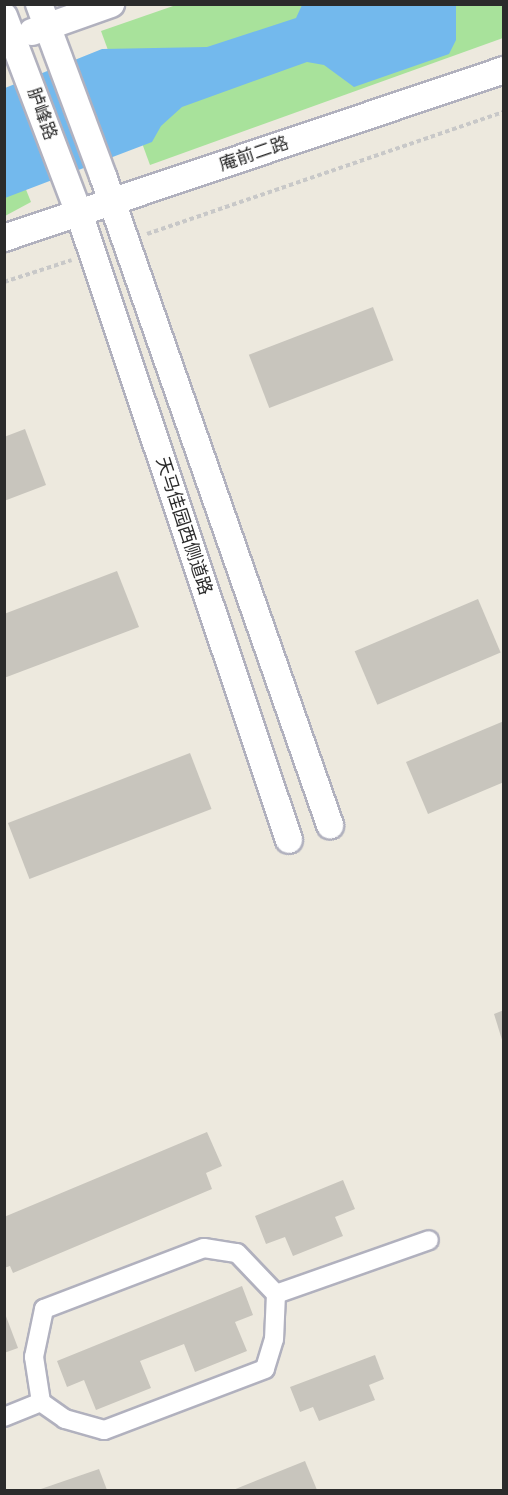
<!DOCTYPE html>
<html>
<head>
<meta charset="utf-8">
<style>
	body { margin:0 }
	#map { position:relative; width:508px; height:1495px; overflow:hidden; background:#ede9de; font-family:"Varela Round","Noto Sans SC",sans-serif }
	div>[style] { position:absolute }
	.green>* { inset:0; background:#a8e29b }
	.water>* { inset:0; background:#73b9ed }
	.building>* { inset:0; background:#c8c5bd; transform-origin:0 0 }
	.path>* { height:4px; margin-top:-2px; transform-origin:0; background:repeating-linear-gradient(90deg,#c8c8c8 0 4.5px,transparent 0 7.5px) }
	.roads { filter:drop-shadow(2px 0 #b1b1be) drop-shadow(-2px 0 #b1b1be) drop-shadow(0 2px #b1b1be) drop-shadow(0 -2px #b1b1be) }
	.street>* { height:18px; margin:-9px; padding:0 9px; transform-origin:9px; border-radius:9px; background:#fff }
	.secondary>* { height:26px; margin:-13px; padding:0 13px; transform-origin:13px; border-radius:13px; background:#fff }
	span { translate:-50% -50%; white-space:nowrap; text-align:center; line-height:1.15; -webkit-text-stroke:4.5px #fff; paint-order:stroke }
	.street-label { font-size:18px; color:#2b2b2b }
	.frame { position:absolute; inset:0; border:6px solid #2b2b2b; pointer-events:none }
</style>
</head>
<body>
<div id="map">
	<div class="green">
		<div style="clip-path:polygon(176px 5px,503px 5px,503px 38px,150px 165px,101px 31px)"></div>
		<div style="clip-path:polygon(4px 135px,31px 202px,5px 216px,4px 216px)"></div>
	</div>
	<div class="water">
		<div style="clip-path:polygon(302px 5px,456px 5px,456px 40px,449px 54px,354px 87px,324px 65px,307px 62px,182px 107px,161px 126px,152px 142px,5px 198px,5px 88px,102px 49px,207px 47px,296px 18px)"></div>
	</div>
	<div class="building">
		<div style="left:373px;top:307px;width:57px;height:133px;rotate:69deg"></div>
		<div style="clip-path:polygon(25px 429px,46px 485px,4px 501px,4px 437px)"></div>
		<div style="clip-path:polygon(117px 571px,139px 627px,4px 678px,4px 614px)"></div>
		<div style="left:478px;top:599px;width:58px;height:134px;rotate:67deg"></div>
		<div style="clip-path:polygon(504px 721px,504px 782px,428px 814px,406px 762px)"></div>
		<div style="left:190px;top:753px;width:60px;height:195px;rotate:69deg"></div>
		<div style="clip-path:polygon(504px 1010px,504px 1043px,503px 1043px,494px 1014px)"></div>
		<div style="clip-path:polygon(207px 1132px,222px 1166px,206px 1173px,212px 1189px,13px 1273px,10px 1266px,4px 1268px,4px 1217px)"></div>
		<div style="clip-path:polygon(343px 1180px,355px 1209px,335px 1217px,343px 1236px,293px 1256px,285px 1237px,266px 1244px,255px 1216px)"></div>
		<div style="clip-path:polygon(242px 1286px,253px 1315px,235px 1322px,247px 1351px,195px 1372px,184px 1344px,140px 1361px,151px 1388px,96px 1410px,84px 1380px,67px 1387px,57px 1361px)"></div>
		<div style="clip-path:polygon(4px 1311px,18px 1348px,4px 1353px)"></div>
		<div style="clip-path:polygon(375px 1355px,384px 1379px,369px 1385px,375px 1400px,319px 1421px,313px 1407px,300px 1412px,290px 1387px)"></div>
		<div style="clip-path:polygon(305px 1461px,317px 1490px,233px 1490px)"></div>
		<div style="clip-path:polygon(99px 1469px,107px 1490px,38px 1490px)"></div>
	</div>
	<div class="path">
		<div style="left:147px;top:234px;width:377px;rotate:-18.9deg"></div>
		<div style="left:4px;top:282px;width:71px;rotate:-17.9deg"></div>
	</div>
	<div class="roads">
		<div class="street">
			<div style="left:204px;top:1248px;width:33px;rotate:9deg"></div>
			<div style="left:237px;top:1253px;width:57px;rotate:46.4deg"></div>
			<div style="left:276px;top:1294px;width:45px;rotate:92.5deg"></div>
			<div style="left:274px;top:1339px;width:31px;rotate:107deg"></div>
			<div style="left:265px;top:1369px;width:172px;rotate:159.2deg"></div>
			<div style="left:104px;top:1430px;width:41px;rotate:-164.2deg"></div>
			<div style="left:65px;top:1419px;width:29px;rotate:-145deg"></div>
			<div style="left:41px;top:1402px;width:46px;rotate:-98.8deg"></div>
			<div style="left:34px;top:1357px;width:49px;rotate:-78.2deg"></div>
			<div style="left:44px;top:1309px;width:171px;rotate:-20.9deg"></div>
			<div style="left:276px;top:1294px;width:162px;rotate:-19.4deg"></div>
			<div style="left:4px;top:1417px;width:40px;rotate:-22deg"></div>
		</div>
		<div class="secondary">
			<div style="left:39px;top:4px;width:184px;rotate:69.6deg"></div>
			<div style="left:103px;top:176px;width:688px;rotate:70.72deg"></div>
			<div style="left:4px;top:16px;width:211px;rotate:69.2deg"></div>
			<div style="left:79px;top:213px;width:661px;rotate:71.48deg"></div>
			<div style="left:32px;top:32px;width:84px;rotate:-19.5deg"></div>
			<div style="left:4px;top:238px;width:527px;rotate:-18.57deg"></div>
		</div>
	</div>
	<div class="street-label">
		<span style="left:42px;top:114px;rotate:70deg">胪峰路</span>
		<span style="left:254px;top:154px;rotate:-19deg">庵前二路</span>
		<span style="left:184px;top:526px;rotate:72deg">天马佳园西侧道路</span>
	</div>
	<div class="frame"></div>
</div>
</body>
</html>
